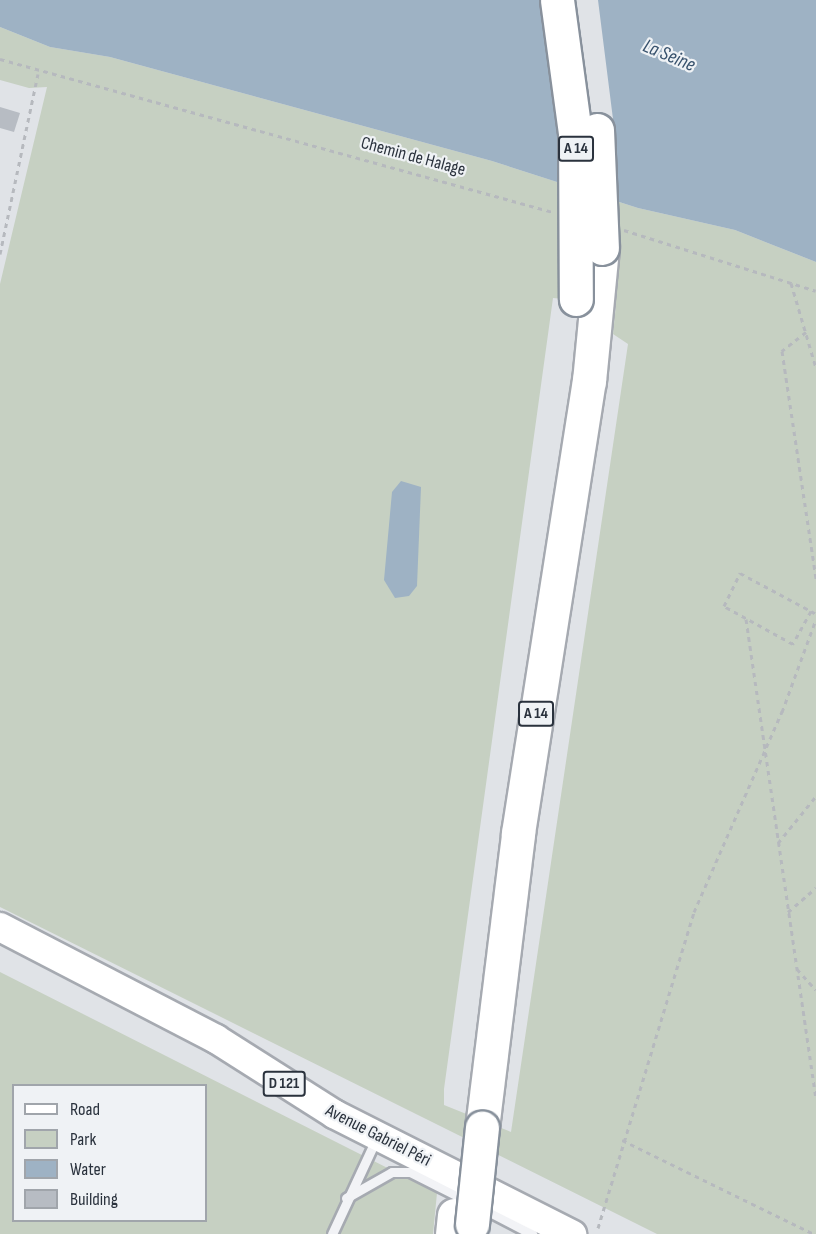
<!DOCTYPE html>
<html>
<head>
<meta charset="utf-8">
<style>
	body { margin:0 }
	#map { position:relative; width:816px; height:1234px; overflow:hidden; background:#e0e3e7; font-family:"Sofia Sans Condensed",sans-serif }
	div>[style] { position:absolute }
	.green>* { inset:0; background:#c6d0c2 }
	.water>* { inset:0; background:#9eb2c4 }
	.pier>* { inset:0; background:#e0e3e7 }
	.building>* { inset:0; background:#b7bcc3 }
	.path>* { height:3px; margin-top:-1.5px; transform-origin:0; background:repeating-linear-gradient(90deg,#b6b9be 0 4.5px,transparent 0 9px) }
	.roads { filter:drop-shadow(2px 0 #a6aab1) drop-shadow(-2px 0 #a6aab1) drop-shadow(0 2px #a6aab1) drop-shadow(0 -2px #a6aab1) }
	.service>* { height:9px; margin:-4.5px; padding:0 4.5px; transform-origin:4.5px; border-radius:4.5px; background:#f2f3f6 }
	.primary>* { height:28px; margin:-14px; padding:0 14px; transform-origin:14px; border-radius:14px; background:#fff }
	.motorway>* { height:33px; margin:-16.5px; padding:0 16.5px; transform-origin:16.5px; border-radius:16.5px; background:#fff }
	.bridges { filter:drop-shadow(2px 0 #88919c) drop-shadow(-2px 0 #88919c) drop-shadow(0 2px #88919c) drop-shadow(0 -2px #88919c) }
	.motorway-bridge>* { height:33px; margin:-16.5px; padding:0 16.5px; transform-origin:16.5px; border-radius:16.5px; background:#fff }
	span { translate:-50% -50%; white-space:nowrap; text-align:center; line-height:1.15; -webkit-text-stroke:4.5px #eff2f5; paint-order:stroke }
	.shield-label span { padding:2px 4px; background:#eff2f5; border:2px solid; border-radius:4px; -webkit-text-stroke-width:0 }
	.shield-label { font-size:16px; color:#2a323d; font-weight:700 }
	.street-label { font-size:18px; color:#2a323d }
	.water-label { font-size:20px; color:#38526d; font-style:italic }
	.legend { position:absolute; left:12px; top:1084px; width:195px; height:138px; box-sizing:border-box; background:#eff2f5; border:2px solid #a0a5ab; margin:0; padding:8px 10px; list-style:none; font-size:18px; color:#2a323d }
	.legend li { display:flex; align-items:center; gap:12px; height:30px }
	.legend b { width:30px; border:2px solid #a0a5ab }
</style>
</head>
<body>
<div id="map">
	<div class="green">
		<div style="clip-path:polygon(evenodd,0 27px,50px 47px,110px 57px,492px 161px,638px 208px,735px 230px,816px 262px,816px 1234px,657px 1234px,0 907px,0 284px,47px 87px,29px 88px,0 80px,0 27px,553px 298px,616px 304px,613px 334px,628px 344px,511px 1132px,444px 1105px,444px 1089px,553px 298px)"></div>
		<div style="clip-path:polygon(evenodd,0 972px,437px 1193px,433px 1234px,0 1234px,0 972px,14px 1086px,206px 1086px,206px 1220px,14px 1220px,14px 1086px)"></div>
	</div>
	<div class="water">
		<div style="clip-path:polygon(0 0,816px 0,816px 262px,735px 230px,638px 208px,492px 161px,110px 57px,50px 47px,0 27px)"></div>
		<div style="clip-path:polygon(401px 481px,421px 487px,417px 586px,409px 596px,395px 598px,384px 580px,392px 492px)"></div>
	</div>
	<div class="pier">
		<div style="clip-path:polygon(542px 0,598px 0,614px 127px,617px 205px,561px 187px,557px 107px)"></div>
	</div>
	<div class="building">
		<div style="clip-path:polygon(0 107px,20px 113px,14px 132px,0 128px)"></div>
	</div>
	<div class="path">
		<div style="left:0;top:59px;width:574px;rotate:15.47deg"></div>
		<div style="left:624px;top:230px;width:201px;rotate:17.6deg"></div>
		<div style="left:0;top:254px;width:184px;rotate:-78.1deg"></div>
		<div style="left:791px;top:283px;width:89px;rotate:73.6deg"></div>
		<div style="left:806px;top:332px;width:31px;rotate:142deg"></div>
		<div style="left:782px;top:351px;width:230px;rotate:81.5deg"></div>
		<div style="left:811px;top:611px;width:38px;rotate:119deg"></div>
		<div style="left:793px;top:644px;width:79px;rotate:-151.2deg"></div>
		<div style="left:724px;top:606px;width:37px;rotate:-64deg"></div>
		<div style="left:740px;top:573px;width:81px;rotate:28.2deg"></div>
		<div style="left:811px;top:611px;width:6px;rotate:31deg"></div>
		<div style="left:746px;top:619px;width:484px;rotate:81.7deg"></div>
		<div style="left:778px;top:843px;width:60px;rotate:-51deg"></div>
		<div style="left:788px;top:912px;width:37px;rotate:-41deg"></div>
		<div style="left:797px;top:969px;width:28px;rotate:48deg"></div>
		<div style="left:622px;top:1140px;width:214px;rotate:26.1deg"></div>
		<div style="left:598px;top:1228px;width:330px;rotate:-73.1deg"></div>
		<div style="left:694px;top:912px;width:219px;rotate:-66.3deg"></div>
		<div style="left:782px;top:712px;width:99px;rotate:-69.9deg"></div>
	</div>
	<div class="roads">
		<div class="service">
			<div style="left:346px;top:1198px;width:53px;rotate:-29.5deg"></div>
			<div style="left:392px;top:1172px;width:18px"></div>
			<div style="left:410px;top:1172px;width:65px;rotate:26.6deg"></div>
			<div style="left:480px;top:1207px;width:59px;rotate:27.4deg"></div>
			<div style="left:332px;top:1234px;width:105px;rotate:-65.1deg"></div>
		</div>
		<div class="primary">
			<div style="left:0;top:927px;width:243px;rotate:27.4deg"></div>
			<div style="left:216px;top:1039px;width:140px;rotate:32.4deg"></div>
			<div style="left:334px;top:1114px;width:267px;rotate:26.8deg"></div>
		</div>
		<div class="motorway">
			<div style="left:482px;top:1128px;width:297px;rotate:-83deg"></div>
			<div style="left:518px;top:833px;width:458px;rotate:-81.1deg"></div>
			<div style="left:589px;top:381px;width:134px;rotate:-84.4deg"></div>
			<div style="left:452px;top:1234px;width:19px;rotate:-84deg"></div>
		</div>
	</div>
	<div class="bridges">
		<div class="motorway-bridge">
			<div style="left:557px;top:0;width:134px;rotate:82.3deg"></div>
			<div style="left:575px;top:133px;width:166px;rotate:89.7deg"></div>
			<div style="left:597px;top:130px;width:118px;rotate:87.6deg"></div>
			<div style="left:472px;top:1224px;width:97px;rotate:-84.1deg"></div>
		</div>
	</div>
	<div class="shield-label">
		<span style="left:576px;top:149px">A 14</span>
		<span style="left:536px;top:714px">A 14</span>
		<span style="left:284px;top:1084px">D 121</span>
	</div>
	<div class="street-label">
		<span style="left:413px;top:157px;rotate:15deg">Chemin de Halage</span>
		<span style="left:378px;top:1136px;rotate:27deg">Avenue Gabriel Péri</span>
	</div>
	<div class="water-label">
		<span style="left:669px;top:56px;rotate:23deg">La Seine</span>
	</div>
	<ul class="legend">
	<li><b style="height:8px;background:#fff"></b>Road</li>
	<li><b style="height:16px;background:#c6d0c2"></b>Park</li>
	<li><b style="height:16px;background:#9eb2c4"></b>Water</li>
	<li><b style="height:16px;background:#b7bcc3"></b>Building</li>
	</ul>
</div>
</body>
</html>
